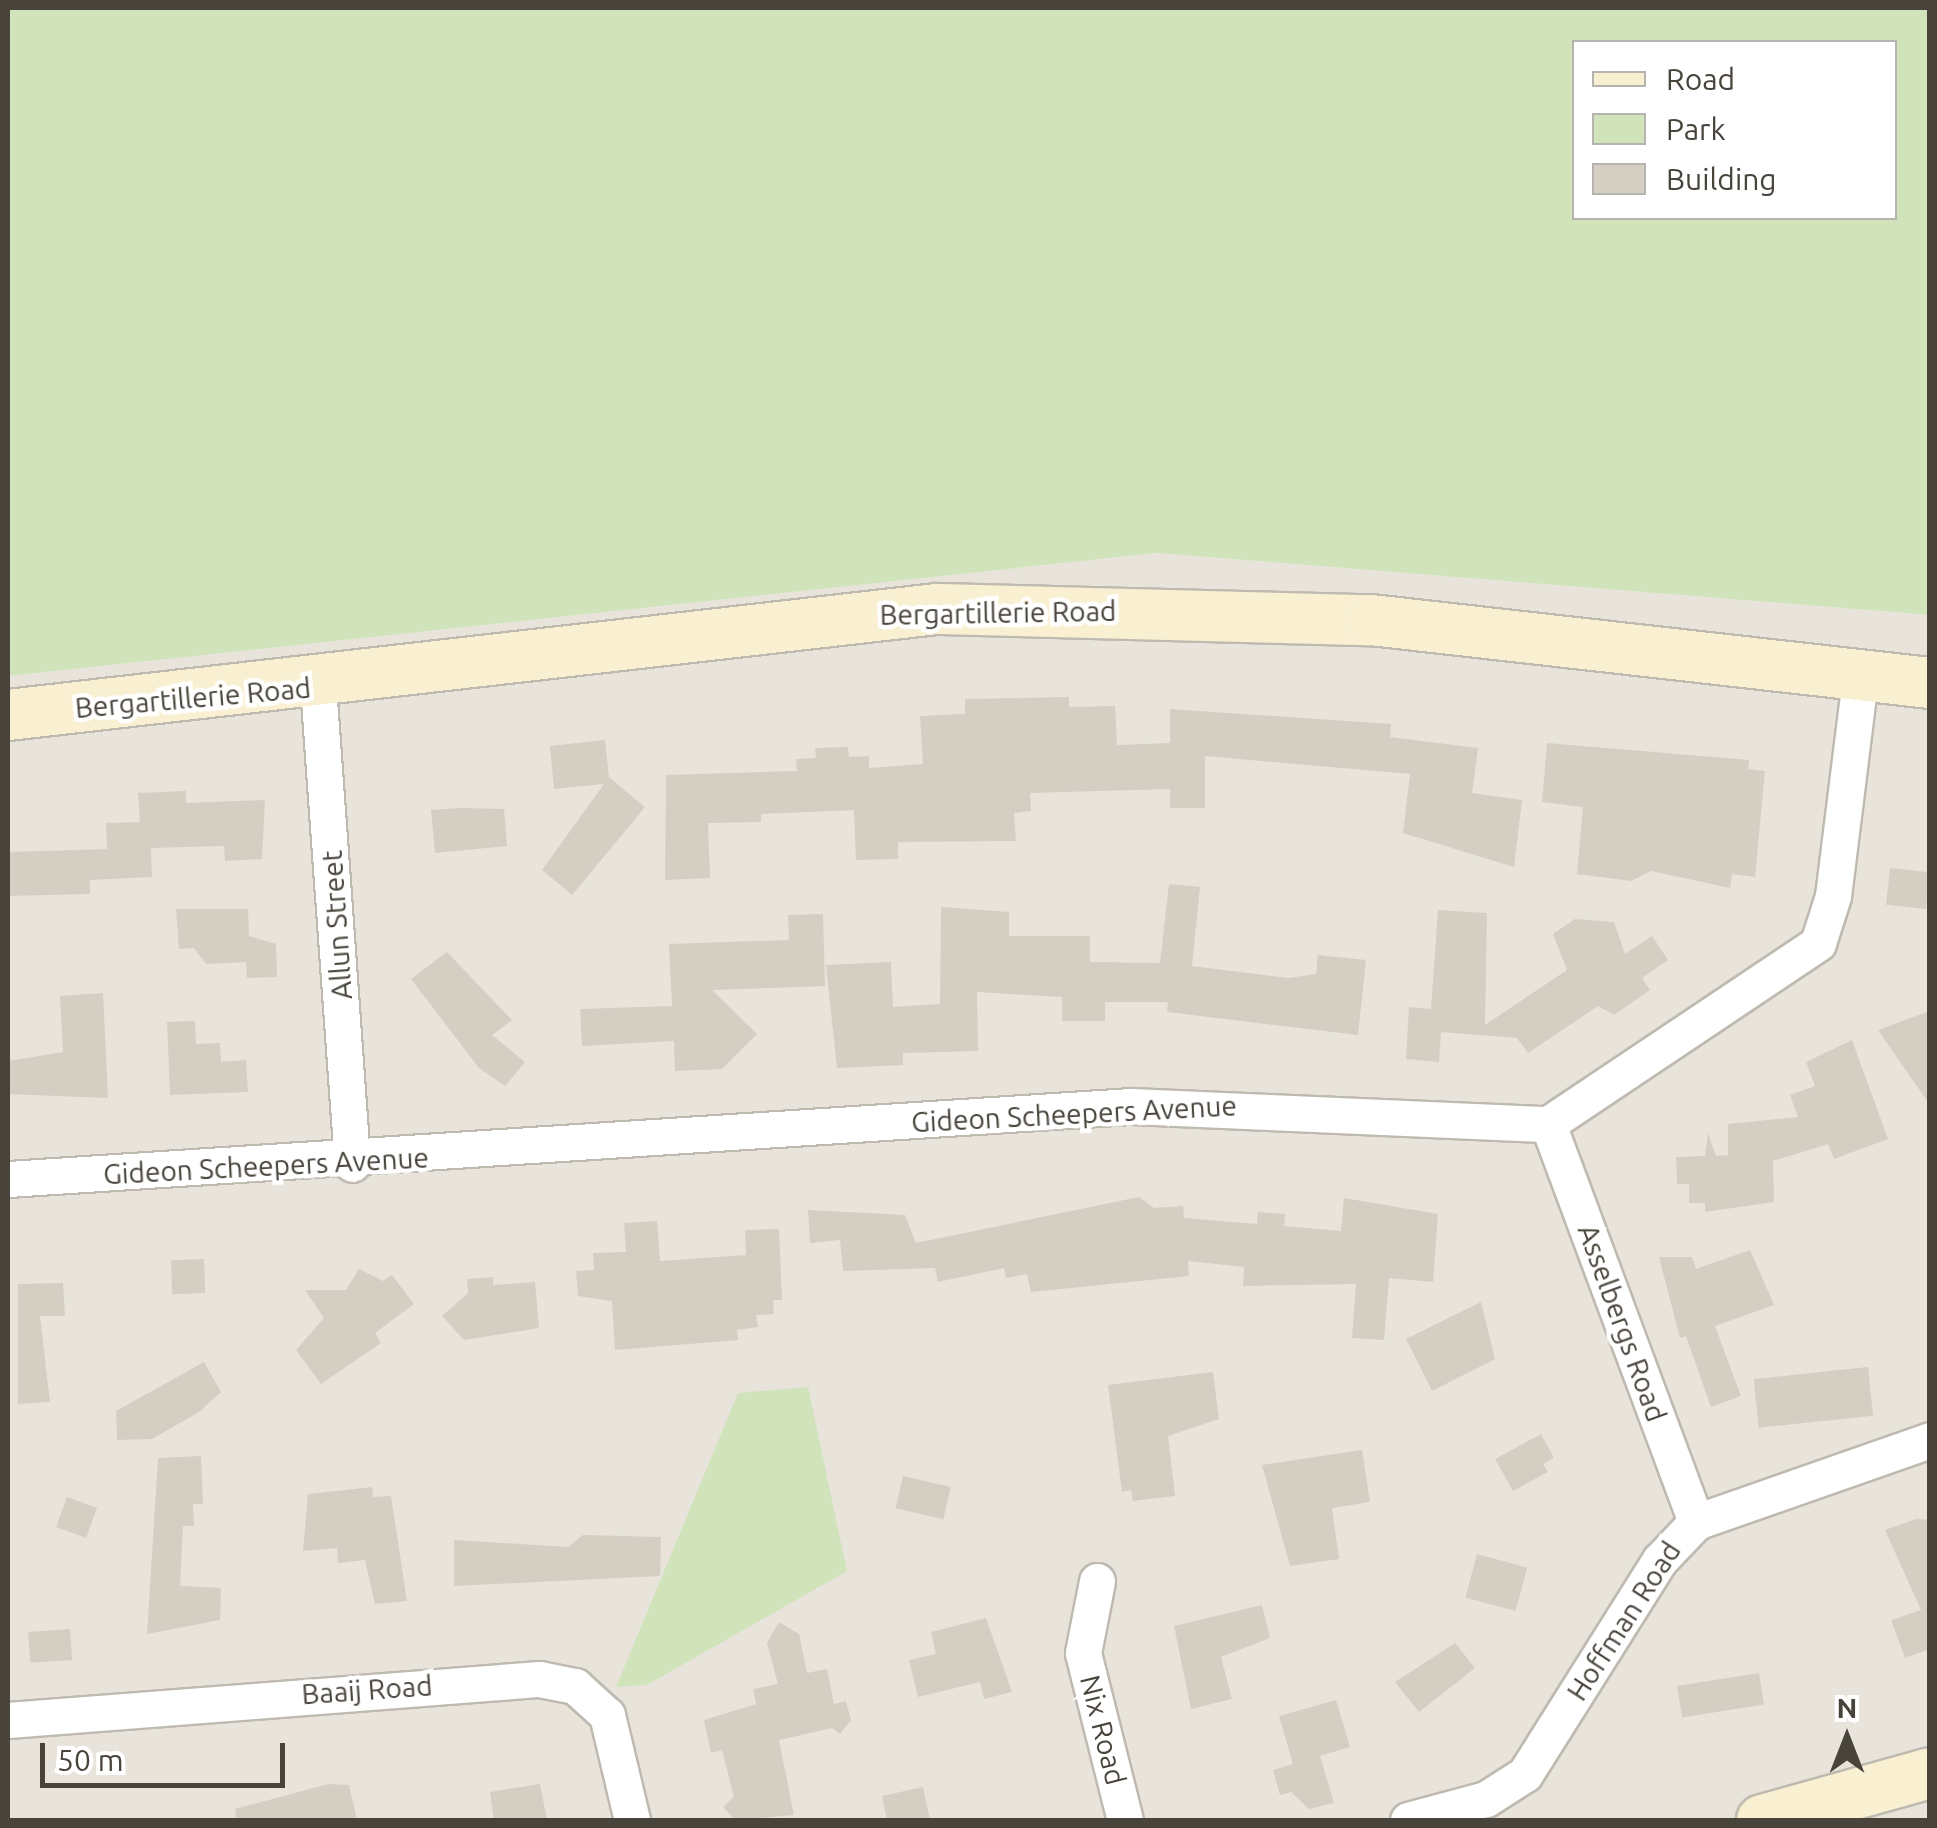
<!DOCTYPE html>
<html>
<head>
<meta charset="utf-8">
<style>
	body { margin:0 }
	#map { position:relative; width:1937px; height:1828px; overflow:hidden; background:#f4f2ed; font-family:Ubuntu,sans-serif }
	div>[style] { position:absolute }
	.residential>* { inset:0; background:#e8e4db }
	.green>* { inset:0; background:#d0e3bb }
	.building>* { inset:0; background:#d5cec3; transform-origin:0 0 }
	.roads { filter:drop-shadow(2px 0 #bfbab0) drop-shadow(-2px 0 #bfbab0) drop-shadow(0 2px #bfbab0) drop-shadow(0 -2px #bfbab0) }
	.street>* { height:35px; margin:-17.5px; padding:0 17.5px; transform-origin:17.5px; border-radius:17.5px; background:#fff }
	.secondary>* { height:50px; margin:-25px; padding:0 25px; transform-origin:25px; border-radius:25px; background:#f9f0d2 }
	span { translate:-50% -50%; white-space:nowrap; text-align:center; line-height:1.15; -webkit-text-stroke:9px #fff; paint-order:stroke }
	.street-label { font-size:28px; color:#48433b }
	.frame { position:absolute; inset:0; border:10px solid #48433b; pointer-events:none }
	.legend { position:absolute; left:1572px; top:40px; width:325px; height:180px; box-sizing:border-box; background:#fff; border:2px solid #b6b4b1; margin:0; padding:12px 18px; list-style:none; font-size:30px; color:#48433b }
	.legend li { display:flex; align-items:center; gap:20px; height:50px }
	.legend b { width:50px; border:2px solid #b6b4b1 }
	.north { position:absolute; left:1797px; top:1688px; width:100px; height:100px; -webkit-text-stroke:8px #fff; paint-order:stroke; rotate:0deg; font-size:28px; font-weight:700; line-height:40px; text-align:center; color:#48433b }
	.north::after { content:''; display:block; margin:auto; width:35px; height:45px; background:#48433b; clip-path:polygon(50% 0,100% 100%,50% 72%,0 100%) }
	.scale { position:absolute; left:40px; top:1743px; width:245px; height:45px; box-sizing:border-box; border:5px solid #48433b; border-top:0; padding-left:12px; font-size:30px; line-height:35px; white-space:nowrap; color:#48433b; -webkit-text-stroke:8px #fff; paint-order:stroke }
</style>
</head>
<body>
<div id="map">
	<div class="residential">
		<div style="clip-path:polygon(1157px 553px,1929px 615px,1929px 1820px,8px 1820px,8px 676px)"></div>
	</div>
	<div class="green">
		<div style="clip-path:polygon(evenodd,8px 8px,1929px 8px,1929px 615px,1157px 553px,8px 676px,8px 8px,1574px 42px,1894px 42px,1894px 218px,1574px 218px,1574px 42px)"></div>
		<div style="clip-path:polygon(808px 1387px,847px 1571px,647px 1685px,616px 1687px,738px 1393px)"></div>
	</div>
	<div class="building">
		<div style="clip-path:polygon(1069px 697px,1069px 707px,1115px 706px,1117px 745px,1170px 743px,1170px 709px,1391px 724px,1390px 737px,1478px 748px,1472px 793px,1522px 800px,1514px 867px,1403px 833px,1410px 774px,1205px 756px,1205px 808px,1170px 808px,1170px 789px,1030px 793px,1031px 811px,1014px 813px,1016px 841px,898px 842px,898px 859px,856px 860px,854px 810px,761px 814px,761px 822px,708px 823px,710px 878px,665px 880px,666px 775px,797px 771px,796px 759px,816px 758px,815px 748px,848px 747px,849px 757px,869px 756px,869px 768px,923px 764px,920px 716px,965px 714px,965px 699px)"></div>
		<div style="clip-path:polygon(605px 740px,609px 777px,645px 807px,572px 895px,542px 870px,604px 784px,554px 789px,550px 746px)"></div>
		<div style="clip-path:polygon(1547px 743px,1749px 760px,1748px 769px,1765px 771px,1755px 877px,1732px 874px,1730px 888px,1651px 871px,1631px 881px,1577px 874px,1583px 807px,1542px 802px)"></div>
		<div style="clip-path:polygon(186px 791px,186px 803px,265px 800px,262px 859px,225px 861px,224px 846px,151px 848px,152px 877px,90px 880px,90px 894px,8px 896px,8px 852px,107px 849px,106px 823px,140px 822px,138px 793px)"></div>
		<div style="clip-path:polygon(460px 808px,504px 809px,507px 846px,435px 853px,431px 810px)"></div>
		<div style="left:1890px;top:868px;width:40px;height:37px;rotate:6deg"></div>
		<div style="clip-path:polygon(1169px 884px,1200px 887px,1192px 966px,1289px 978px,1316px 974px,1318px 955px,1366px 960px,1358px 1035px,1167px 1012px,1168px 1002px,1105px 1002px,1105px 1021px,1062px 1021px,1062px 997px,977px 992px,978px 1051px,903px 1053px,903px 1065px,837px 1068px,826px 965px,891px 962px,893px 1007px,940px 1004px,941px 907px,1009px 912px,1009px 936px,1090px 936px,1090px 962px,1160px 963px)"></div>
		<div style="clip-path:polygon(176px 909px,248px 909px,249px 936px,276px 944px,277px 977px,247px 978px,246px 962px,206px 964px,194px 948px,179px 949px)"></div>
		<div style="clip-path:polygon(1438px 910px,1487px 913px,1485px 1025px,1567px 970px,1553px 934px,1575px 919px,1614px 922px,1625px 954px,1652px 936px,1668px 960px,1642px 978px,1650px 990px,1614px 1015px,1598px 1006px,1528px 1053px,1517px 1038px,1441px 1032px,1439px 1062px,1406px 1059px,1409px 1007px,1431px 1009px)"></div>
		<div style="clip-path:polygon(823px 914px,825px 986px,712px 990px,757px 1034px,722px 1069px,675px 1071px,674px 1041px,582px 1046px,580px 1009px,672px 1006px,669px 944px,789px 940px,788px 915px)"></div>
		<div style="clip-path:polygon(447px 952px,512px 1020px,492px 1035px,525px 1062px,505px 1086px,479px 1068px,411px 979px)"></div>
		<div style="clip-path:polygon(103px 993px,108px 1098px,8px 1094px,8px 1061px,63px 1052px,60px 996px)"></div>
		<div style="clip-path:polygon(1930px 1011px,1930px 1105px,1878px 1030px)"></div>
		<div style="clip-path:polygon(195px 1021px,196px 1044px,220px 1043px,221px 1062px,246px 1060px,248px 1092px,170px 1095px,167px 1022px)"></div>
		<div style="clip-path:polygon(1852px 1040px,1888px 1139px,1834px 1159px,1828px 1144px,1773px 1161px,1774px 1202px,1705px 1212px,1705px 1203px,1689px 1203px,1689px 1184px,1677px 1184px,1676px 1157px,1705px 1156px,1708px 1133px,1716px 1156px,1728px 1155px,1728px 1124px,1798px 1117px,1790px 1095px,1815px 1086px,1806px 1062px)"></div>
		<div style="clip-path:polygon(1139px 1197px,1154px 1208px,1183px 1206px,1184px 1218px,1257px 1224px,1258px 1212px,1285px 1214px,1284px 1226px,1341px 1231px,1344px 1198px,1438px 1214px,1433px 1282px,1389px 1278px,1384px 1340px,1352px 1338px,1356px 1284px,1243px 1286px,1244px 1267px,1188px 1261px,1189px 1276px,1031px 1292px,1027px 1274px,1006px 1278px,1004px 1268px,938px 1282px,935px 1268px,843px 1271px,840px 1240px,810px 1243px,808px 1210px,905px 1215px,916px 1243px)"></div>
		<div style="clip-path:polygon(657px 1221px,660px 1261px,746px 1255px,745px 1230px,779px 1229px,782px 1300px,773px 1300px,774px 1314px,756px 1315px,758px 1327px,737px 1330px,738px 1340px,615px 1350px,612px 1301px,578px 1296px,576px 1271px,594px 1270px,593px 1253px,626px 1252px,624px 1223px)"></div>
		<div style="clip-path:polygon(1750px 1250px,1774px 1305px,1715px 1326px,1741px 1396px,1711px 1407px,1686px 1336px,1680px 1338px,1659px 1257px,1692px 1257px,1696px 1269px)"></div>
		<div style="left:204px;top:1259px;width:34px;height:33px;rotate:88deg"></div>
		<div style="clip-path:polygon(359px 1269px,383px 1281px,392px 1275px,414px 1304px,375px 1333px,381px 1343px,321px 1384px,296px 1350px,324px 1318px,305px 1290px,346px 1290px)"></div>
		<div style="clip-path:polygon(493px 1277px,493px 1285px,535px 1282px,539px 1328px,464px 1340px,442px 1316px,468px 1293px,467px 1279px)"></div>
		<div style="clip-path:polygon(63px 1283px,65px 1316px,40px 1316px,50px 1402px,18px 1404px,18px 1284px)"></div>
		<div style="clip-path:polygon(1481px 1302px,1495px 1359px,1432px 1391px,1406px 1339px)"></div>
		<div style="clip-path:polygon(204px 1362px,221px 1392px,199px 1412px,152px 1439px,117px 1440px,116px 1411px)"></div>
		<div style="left:1868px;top:1367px;width:49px;height:115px;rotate:84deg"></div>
		<div style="clip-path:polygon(1213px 1372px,1219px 1419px,1168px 1436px,1175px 1496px,1133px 1501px,1131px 1490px,1122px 1492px,1108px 1385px)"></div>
		<div style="clip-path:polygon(1541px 1434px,1554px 1458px,1543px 1464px,1548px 1472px,1513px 1491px,1495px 1459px)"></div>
		<div style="clip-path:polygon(1362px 1450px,1370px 1502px,1332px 1508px,1339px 1559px,1290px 1566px,1262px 1465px)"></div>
		<div style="clip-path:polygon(201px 1456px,203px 1504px,193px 1504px,194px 1526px,183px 1526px,180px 1586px,221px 1588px,220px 1620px,147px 1634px,158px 1458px)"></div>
		<div style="left:903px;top:1476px;width:49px;height:33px;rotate:13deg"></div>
		<div style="clip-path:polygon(372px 1487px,373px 1497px,391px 1496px,407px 1601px,375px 1604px,365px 1560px,338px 1563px,337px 1548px,303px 1551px,308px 1494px)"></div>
		<div style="left:67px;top:1497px;width:32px;height:32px;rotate:20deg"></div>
		<div style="clip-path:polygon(1916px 1519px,1930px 1520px,1930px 1649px,1905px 1658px,1891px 1620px,1921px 1610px,1885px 1530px)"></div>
		<div style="clip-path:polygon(583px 1535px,661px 1537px,660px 1576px,454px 1586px,454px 1540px,568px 1547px)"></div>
		<div style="left:1477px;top:1554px;width:52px;height:45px;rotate:15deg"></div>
		<div style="clip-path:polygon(1262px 1605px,1270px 1638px,1221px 1657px,1232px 1699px,1191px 1709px,1174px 1626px)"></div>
		<div style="clip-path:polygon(986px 1618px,1012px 1692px,984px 1699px,980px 1682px,918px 1697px,909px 1660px,936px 1654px,931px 1632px)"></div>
		<div style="clip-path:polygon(779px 1622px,799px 1634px,807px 1673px,827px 1669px,834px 1704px,846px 1701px,851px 1720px,840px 1734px,832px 1728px,779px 1740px,794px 1815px,735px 1820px,723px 1807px,734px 1797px,722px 1750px,711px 1753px,704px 1720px,756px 1704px,753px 1689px,778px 1684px,767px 1643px)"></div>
		<div style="left:70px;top:1629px;width:31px;height:42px;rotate:86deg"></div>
		<div style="clip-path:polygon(1455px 1643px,1475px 1668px,1419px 1712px,1395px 1682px)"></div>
		<div style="left:1759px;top:1673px;width:32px;height:83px;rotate:81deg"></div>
		<div style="clip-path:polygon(1336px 1700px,1350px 1747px,1320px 1756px,1334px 1803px,1309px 1809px,1291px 1792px,1280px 1795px,1273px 1770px,1293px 1764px,1279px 1716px)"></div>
		<div style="clip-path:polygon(328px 1784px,349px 1785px,357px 1820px,237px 1820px,235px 1809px)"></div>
		<div style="clip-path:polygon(540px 1784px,547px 1820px,494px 1820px,490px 1792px)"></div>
		<div style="clip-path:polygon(923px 1787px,930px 1820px,887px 1820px,882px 1796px)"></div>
	</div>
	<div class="roads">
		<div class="street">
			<div style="left:318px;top:686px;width:479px;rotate:85.9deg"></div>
			<div style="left:1548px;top:1124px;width:425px;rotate:69.6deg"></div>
			<div style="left:8px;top:1179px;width:1126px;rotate:-3.72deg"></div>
			<div style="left:1132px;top:1106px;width:416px;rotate:2.5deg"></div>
			<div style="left:1548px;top:1124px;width:325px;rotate:-33.8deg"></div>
			<div style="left:1818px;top:943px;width:49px;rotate:-72.3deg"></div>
			<div style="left:1833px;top:896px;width:219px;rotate:-82.9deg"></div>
			<div style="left:1097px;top:1581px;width:73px;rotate:101deg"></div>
			<div style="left:1083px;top:1653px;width:172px;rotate:75.9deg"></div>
			<div style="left:8px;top:1720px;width:533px;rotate:-4.42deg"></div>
			<div style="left:539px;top:1679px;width:37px;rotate:11deg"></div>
			<div style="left:575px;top:1686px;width:43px;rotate:42.2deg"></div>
			<div style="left:607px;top:1715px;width:108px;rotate:76.6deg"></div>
			<div style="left:1408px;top:1820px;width:81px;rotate:-15.1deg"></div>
			<div style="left:1486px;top:1799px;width:46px;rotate:-32.7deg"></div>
			<div style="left:1525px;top:1774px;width:253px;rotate:-57.8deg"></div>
			<div style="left:1660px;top:1560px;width:52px;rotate:-46.5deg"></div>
			<div style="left:1696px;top:1522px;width:248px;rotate:-19.3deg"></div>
		</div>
		<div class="secondary">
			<div style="left:8px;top:715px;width:935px;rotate:-6.51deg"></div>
			<div style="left:937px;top:609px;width:434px;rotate:1.5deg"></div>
			<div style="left:1371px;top:620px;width:563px;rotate:6.43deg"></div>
			<div style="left:1762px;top:1820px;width:174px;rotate:-15.6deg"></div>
		</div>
	</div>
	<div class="street-label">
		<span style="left:998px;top:613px;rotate:-1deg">Bergartillerie Road</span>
		<span style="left:193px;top:698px;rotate:-5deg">Bergartillerie Road</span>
		<span style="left:337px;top:925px;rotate:-94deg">Allun Street</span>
		<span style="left:1074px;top:1114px;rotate:-3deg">Gideon Scheepers Avenue</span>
		<span style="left:266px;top:1166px;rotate:-3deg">Gideon Scheepers Avenue</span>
		<span style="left:1622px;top:1323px;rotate:70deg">Asselbergs Road</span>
		<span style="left:1624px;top:1621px;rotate:-57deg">Hoffman Road</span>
		<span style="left:367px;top:1690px;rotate:-4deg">Baaij Road</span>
		<span style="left:1103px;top:1730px;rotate:76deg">Nix Road</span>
	</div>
	<div class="frame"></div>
	<ul class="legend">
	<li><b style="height:12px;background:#f9f0d2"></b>Road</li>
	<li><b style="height:28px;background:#d0e3bb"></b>Park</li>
	<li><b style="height:28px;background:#d5cec3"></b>Building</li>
	</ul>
	<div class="north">N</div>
	<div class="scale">50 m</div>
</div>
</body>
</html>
